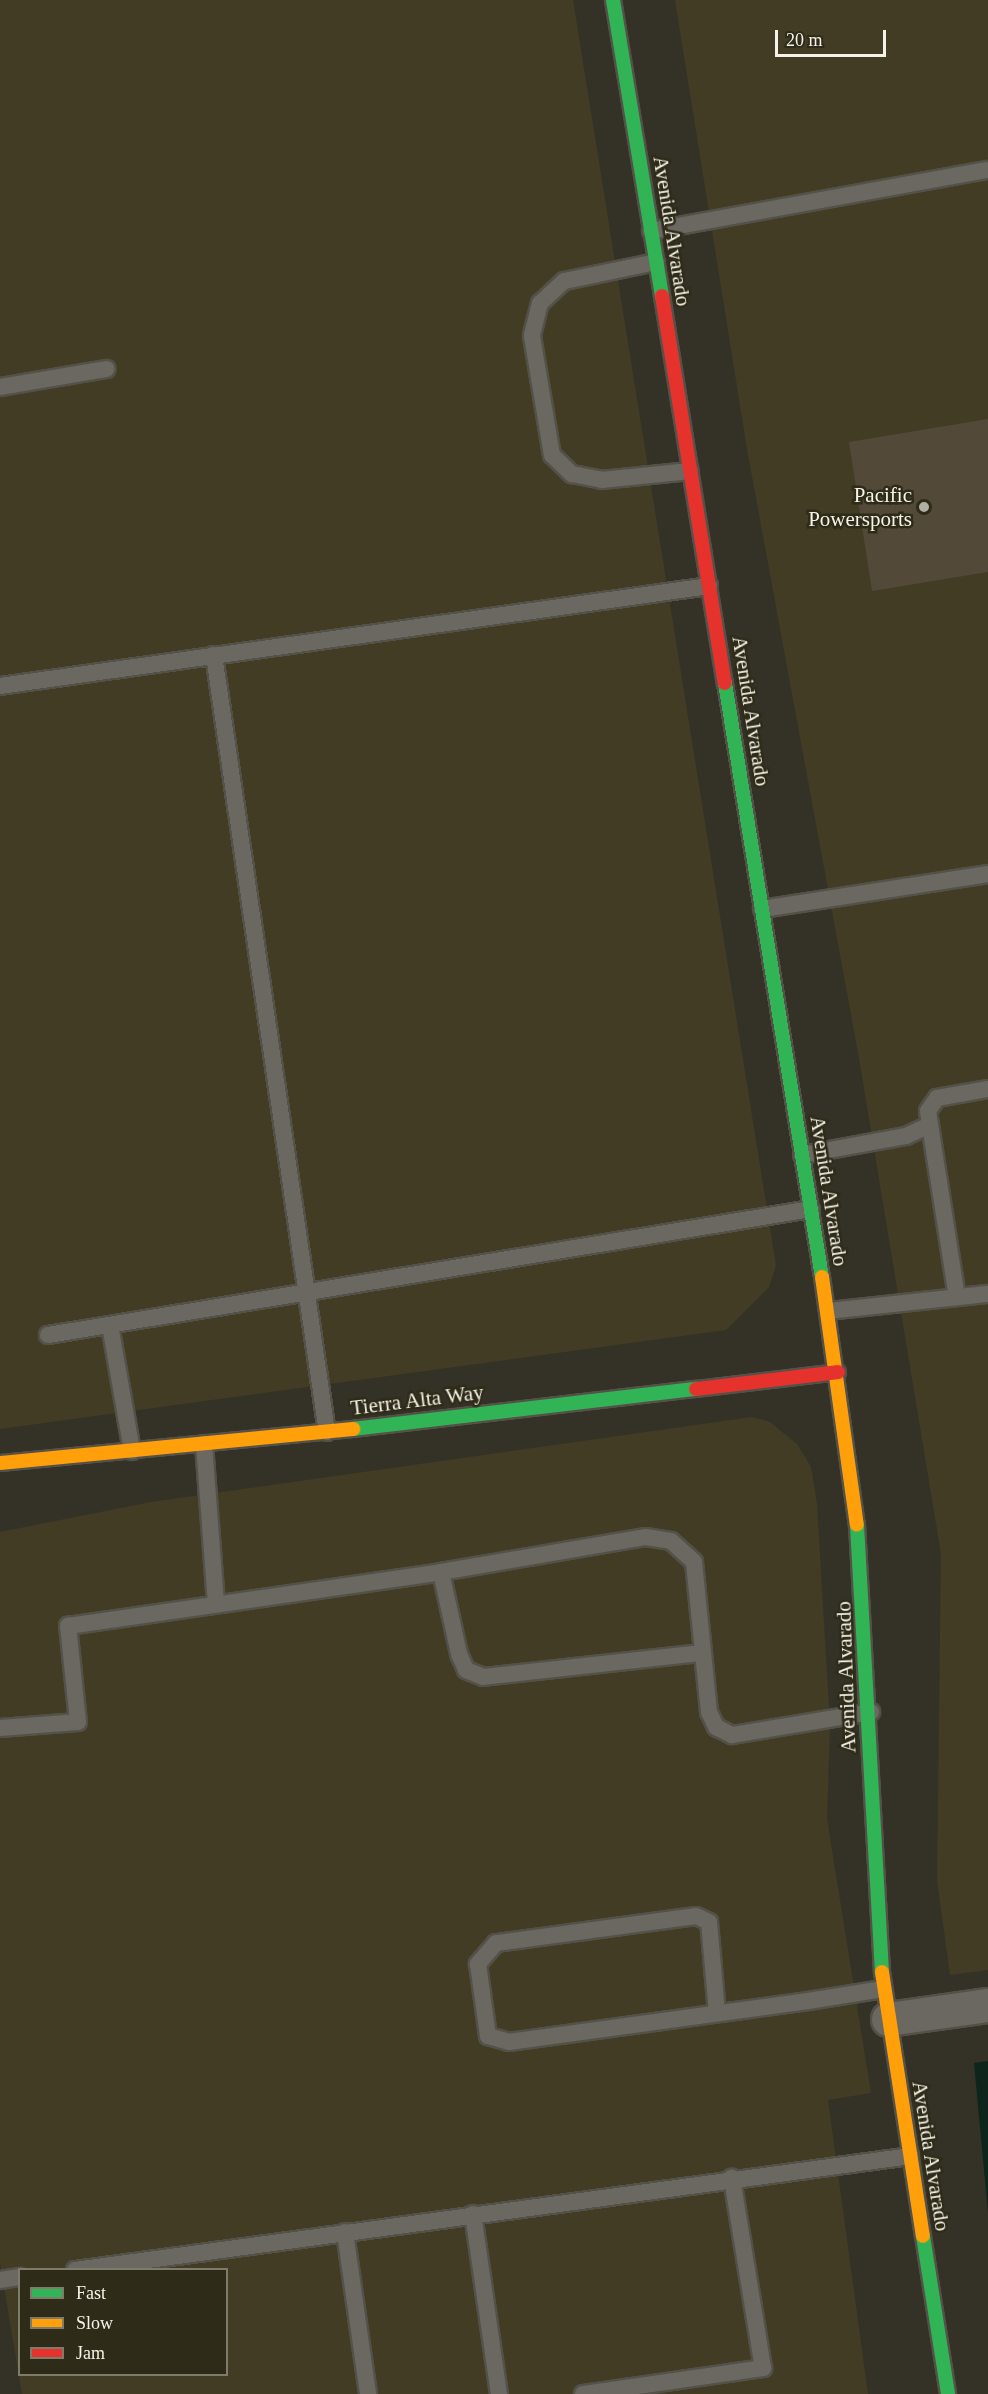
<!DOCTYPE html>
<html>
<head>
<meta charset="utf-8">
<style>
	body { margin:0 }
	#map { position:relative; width:988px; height:2394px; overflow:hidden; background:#343227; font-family:"Times New Roman",serif }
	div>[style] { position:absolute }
	.built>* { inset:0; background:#423c25 }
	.water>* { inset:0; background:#0e251b }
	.building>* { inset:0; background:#524938 }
	.roads { filter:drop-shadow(2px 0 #535148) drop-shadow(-2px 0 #535148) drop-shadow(0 2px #535148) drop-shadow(0 -2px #535148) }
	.lane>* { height:16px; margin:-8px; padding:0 8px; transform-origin:8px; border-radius:8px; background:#6a6861 }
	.street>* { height:33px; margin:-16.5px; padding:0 16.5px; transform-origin:16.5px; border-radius:16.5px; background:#6a6861 }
	.fast>* { height:14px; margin:-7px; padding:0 7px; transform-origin:7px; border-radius:7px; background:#30b455 }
	.slow>* { height:14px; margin:-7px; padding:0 7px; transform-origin:7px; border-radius:7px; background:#ff9f0a }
	.jam>* { height:14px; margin:-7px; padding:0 7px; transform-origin:7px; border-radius:7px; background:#e5322d }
	.dots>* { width:16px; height:16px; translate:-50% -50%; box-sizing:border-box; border:3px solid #2f2b19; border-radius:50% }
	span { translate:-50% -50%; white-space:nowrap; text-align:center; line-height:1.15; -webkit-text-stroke:5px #2f2b19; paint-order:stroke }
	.street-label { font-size:21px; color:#f5f2e7 }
	.poi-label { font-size:21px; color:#f5f2e7 }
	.right { translate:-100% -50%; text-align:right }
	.legend { position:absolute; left:18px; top:2268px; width:210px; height:108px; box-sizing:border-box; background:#2f2b19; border:2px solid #7e7b6b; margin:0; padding:8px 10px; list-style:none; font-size:18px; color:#f5f2e7 }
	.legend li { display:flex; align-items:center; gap:12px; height:30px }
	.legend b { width:30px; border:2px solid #7e7b6b }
	.scale { position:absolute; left:775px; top:30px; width:111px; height:27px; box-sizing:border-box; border:3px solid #f5f2e7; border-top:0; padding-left:8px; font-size:18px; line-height:21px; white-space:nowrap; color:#f5f2e7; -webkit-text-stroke:4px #2f2b19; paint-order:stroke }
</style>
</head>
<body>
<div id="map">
	<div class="built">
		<div style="clip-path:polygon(0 0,573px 0,776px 1265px,769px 1287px,726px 1330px,0 1429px)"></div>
		<div style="clip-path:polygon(675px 0,988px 0,988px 1970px,950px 1975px,937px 1880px,941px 1554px,859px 1058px,747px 449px)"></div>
		<div style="clip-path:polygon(evenodd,752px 1417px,770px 1422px,797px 1444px,811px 1467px,817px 1504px,830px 1725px,827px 1819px,871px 2093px,828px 2100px,868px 2394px,22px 2394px,0 2263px,0 1532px,151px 1502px,752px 1417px,20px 2270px,226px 2270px,226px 2374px,20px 2374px,20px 2270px)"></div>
	</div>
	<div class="water">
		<div style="clip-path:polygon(988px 2061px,988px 2213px,974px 2063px)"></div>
	</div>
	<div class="building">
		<div style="clip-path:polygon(988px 419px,988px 572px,872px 591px,849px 442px)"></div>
	</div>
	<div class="roads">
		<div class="lane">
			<div style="left:651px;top:231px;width:342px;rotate:-10.3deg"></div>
			<div style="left:656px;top:262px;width:94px;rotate:168.3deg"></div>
			<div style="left:564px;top:281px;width:33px;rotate:137deg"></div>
			<div style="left:540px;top:303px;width:34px;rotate:104deg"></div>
			<div style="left:532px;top:336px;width:121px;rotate:80.5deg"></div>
			<div style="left:552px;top:455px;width:28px;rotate:44deg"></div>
			<div style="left:572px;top:474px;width:31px;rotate:11deg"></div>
			<div style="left:602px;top:480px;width:88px;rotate:-5.8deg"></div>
			<div style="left:0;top:387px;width:108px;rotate:-9.6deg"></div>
			<div style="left:214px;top:655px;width:785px;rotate:81.73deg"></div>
			<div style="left:0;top:686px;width:716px;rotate:-8.03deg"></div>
			<div style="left:762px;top:909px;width:229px;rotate:-8.8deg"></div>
			<div style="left:930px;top:1125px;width:174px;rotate:81.1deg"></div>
			<div style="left:802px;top:1155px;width:106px;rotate:-10.4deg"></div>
			<div style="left:906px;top:1136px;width:26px;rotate:-25deg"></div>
			<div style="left:930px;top:1125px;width:14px;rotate:-98deg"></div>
			<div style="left:928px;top:1111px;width:16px;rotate:-55deg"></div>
			<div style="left:937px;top:1098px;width:52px;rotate:-10deg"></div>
			<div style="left:828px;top:1311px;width:161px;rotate:-6.1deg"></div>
			<div style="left:110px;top:1325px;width:128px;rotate:80.1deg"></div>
			<div style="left:48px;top:1335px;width:773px;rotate:-9.38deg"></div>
			<div style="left:204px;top:1444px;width:159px;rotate:85.7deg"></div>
			<div style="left:441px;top:1572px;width:208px;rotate:-9.7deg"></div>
			<div style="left:646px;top:1537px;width:25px;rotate:9deg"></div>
			<div style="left:671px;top:1541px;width:31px;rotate:42deg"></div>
			<div style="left:694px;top:1562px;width:151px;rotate:84.3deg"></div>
			<div style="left:709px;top:1712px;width:17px;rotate:65deg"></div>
			<div style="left:716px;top:1727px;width:18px;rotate:27deg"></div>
			<div style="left:732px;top:1735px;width:141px;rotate:-9.4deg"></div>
			<div style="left:0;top:1728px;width:78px;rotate:-4.4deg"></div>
			<div style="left:78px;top:1722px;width:97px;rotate:-95.9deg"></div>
			<div style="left:68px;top:1626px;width:377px;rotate:-8.2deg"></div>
			<div style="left:441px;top:1572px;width:84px;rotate:77.6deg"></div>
			<div style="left:459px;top:1654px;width:17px;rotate:66deg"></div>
			<div style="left:466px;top:1670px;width:18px;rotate:22deg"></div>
			<div style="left:483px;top:1677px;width:219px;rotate:-6.3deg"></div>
			<div style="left:717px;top:2013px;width:91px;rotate:-95deg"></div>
			<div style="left:709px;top:1922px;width:14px;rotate:-155deg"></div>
			<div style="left:696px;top:1916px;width:202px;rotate:172.3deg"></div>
			<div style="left:496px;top:1943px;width:28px;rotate:131deg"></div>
			<div style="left:478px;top:1964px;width:73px;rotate:82.1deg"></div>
			<div style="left:488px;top:2036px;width:22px;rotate:16deg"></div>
			<div style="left:509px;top:2042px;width:302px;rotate:-7.8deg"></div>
			<div style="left:808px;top:2001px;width:76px;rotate:-9.1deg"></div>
			<div style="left:473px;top:2214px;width:182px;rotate:81.8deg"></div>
			<div style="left:345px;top:2232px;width:164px;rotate:81.9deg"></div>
			<div style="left:75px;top:2270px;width:843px;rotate:-7.77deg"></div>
			<div style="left:0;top:2280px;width:20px;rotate:-9deg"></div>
			<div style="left:583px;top:2394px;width:182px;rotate:-8.2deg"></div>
			<div style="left:763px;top:2368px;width:193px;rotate:-99.3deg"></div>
		</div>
		<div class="street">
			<div style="left:888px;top:2019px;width:101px;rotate:-8deg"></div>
		</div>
		<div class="fast">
			<div style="left:613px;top:0;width:300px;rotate:80.6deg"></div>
			<div style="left:725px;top:683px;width:602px;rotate:80.73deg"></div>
			<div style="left:353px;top:1429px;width:345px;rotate:-6.7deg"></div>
			<div style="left:857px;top:1525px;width:448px;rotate:86.8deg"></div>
			<div style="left:923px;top:2236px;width:160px;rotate:81deg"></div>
		</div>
		<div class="slow">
			<div style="left:822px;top:1277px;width:250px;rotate:82deg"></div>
			<div style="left:0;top:1463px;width:355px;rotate:-5.5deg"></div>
			<div style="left:882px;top:1972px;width:267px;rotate:81.2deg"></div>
		</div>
		<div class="jam">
			<div style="left:662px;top:296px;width:392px;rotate:80.8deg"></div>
			<div style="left:696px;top:1389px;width:143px;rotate:-6.8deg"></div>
		</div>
	</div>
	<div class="dots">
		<div style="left:924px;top:507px;background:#b1afa4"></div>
	</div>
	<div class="street-label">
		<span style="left:672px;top:231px;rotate:81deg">Avenida Alvarado</span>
		<span style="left:751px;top:711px;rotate:81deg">Avenida Alvarado</span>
		<span style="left:829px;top:1191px;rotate:81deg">Avenida Alvarado</span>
		<span style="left:417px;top:1400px;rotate:-7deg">Tierra Alta Way</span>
		<span style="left:846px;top:1677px;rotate:-92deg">Avenida Alvarado</span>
		<span style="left:931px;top:2156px;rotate:81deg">Avenida Alvarado</span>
	</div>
	<div class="poi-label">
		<span class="right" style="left:912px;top:507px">Pacific<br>Powersports</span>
	</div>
	<ul class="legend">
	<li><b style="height:8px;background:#30b455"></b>Fast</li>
	<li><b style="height:8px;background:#ff9f0a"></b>Slow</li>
	<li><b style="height:8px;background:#e5322d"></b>Jam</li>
	</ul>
	<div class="scale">20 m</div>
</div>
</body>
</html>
